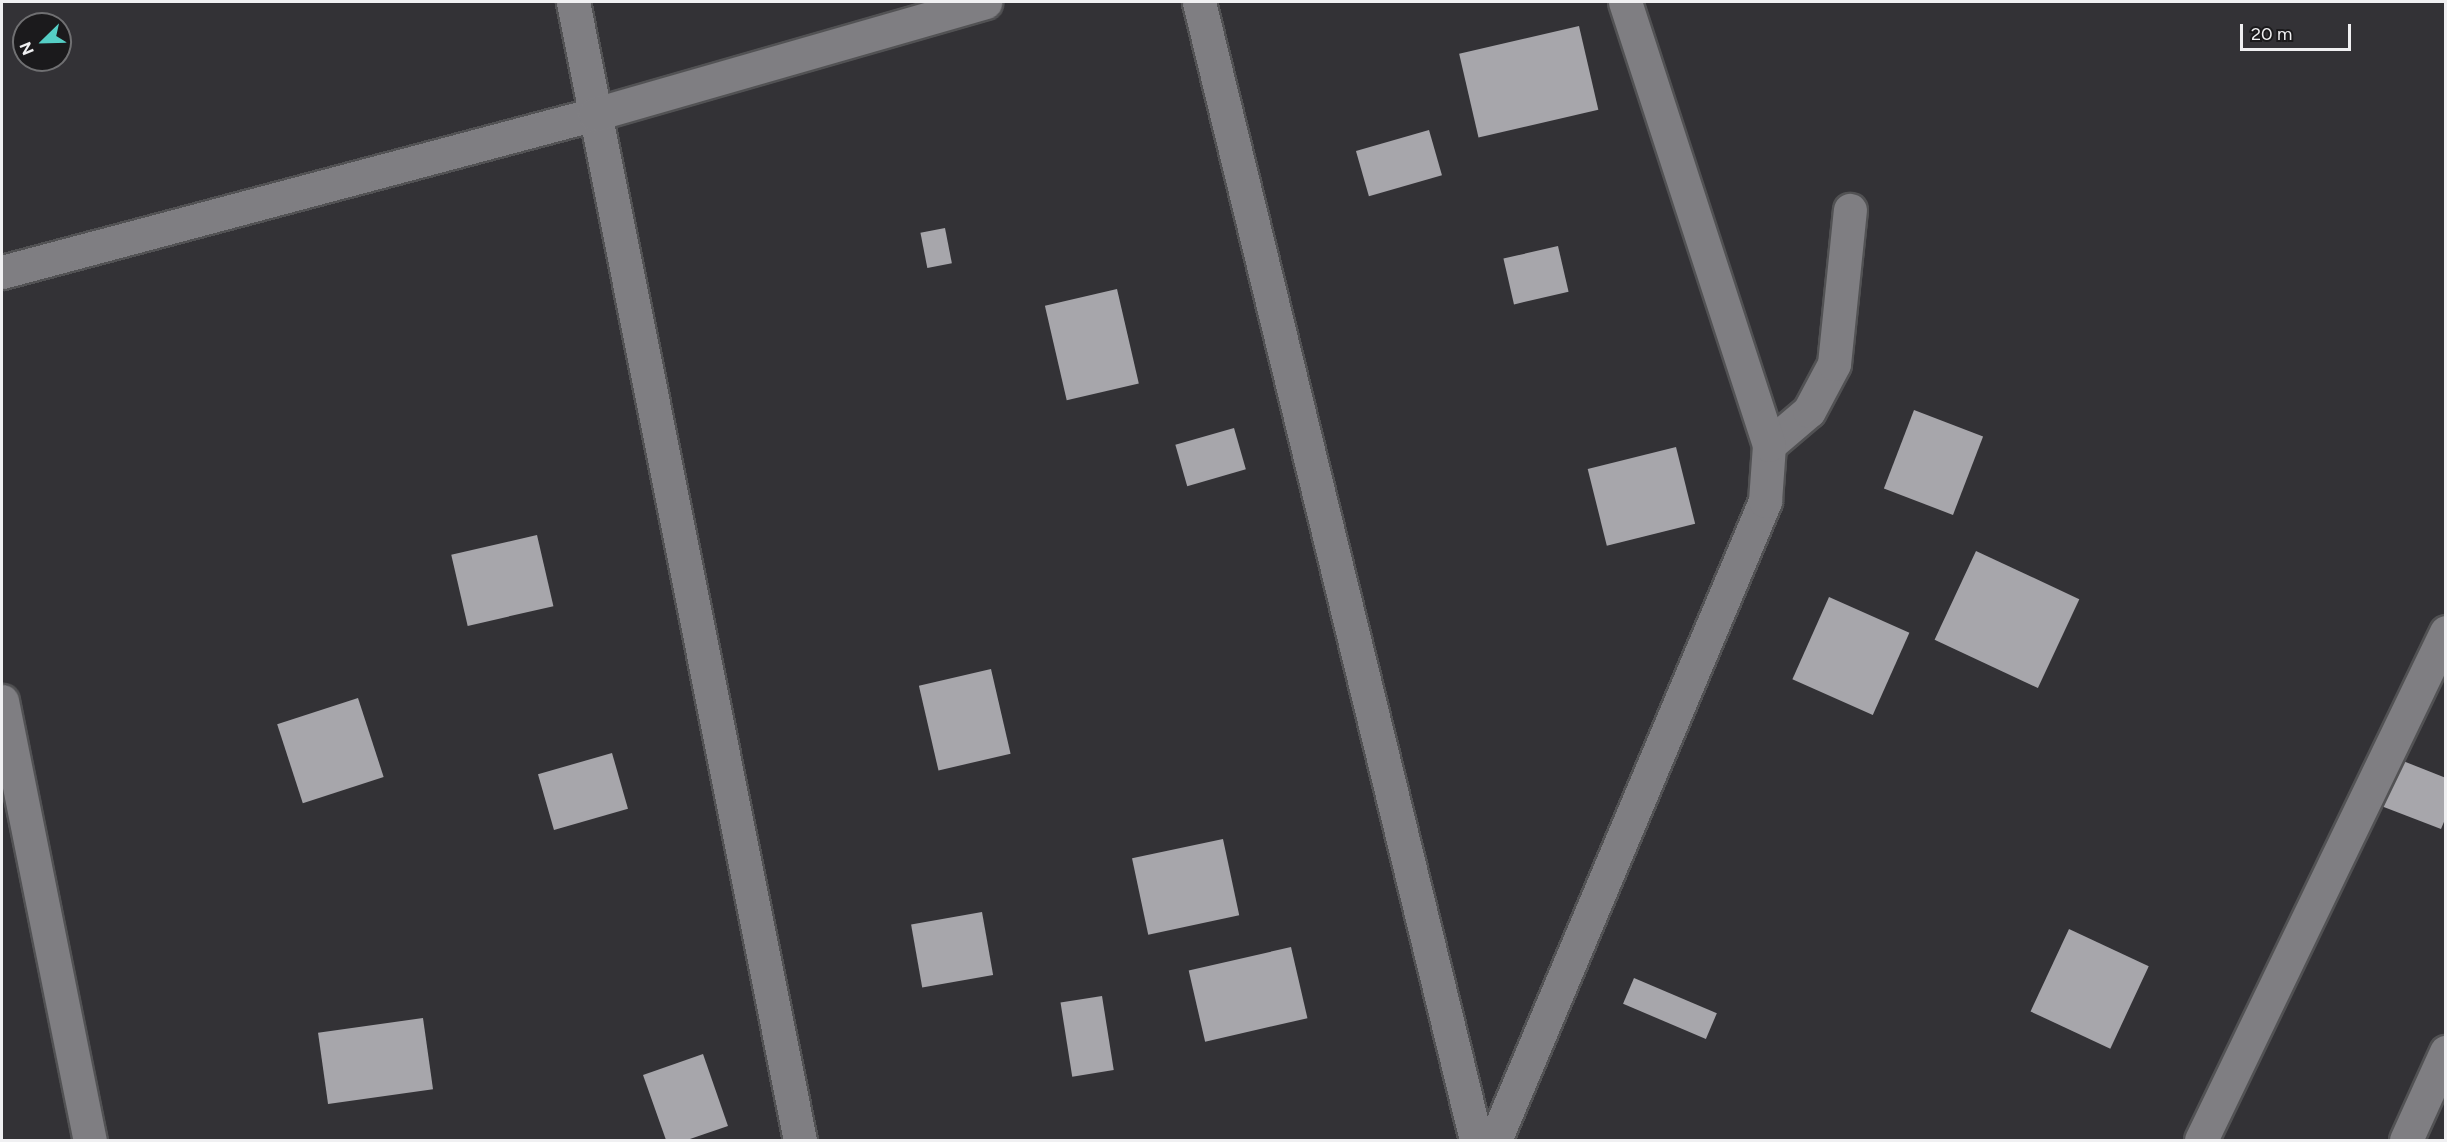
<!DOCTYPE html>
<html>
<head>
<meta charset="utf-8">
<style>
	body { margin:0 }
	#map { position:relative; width:2447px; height:1142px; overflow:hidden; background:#333236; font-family:Figtree,sans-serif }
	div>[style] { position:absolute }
	.building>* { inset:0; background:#a7a6ab; transform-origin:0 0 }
	.roads { filter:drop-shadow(2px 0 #525254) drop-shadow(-2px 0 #525254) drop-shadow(0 2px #525254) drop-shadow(0 -2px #525254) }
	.minor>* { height:33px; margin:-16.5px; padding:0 16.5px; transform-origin:16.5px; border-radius:16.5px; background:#7f7e82 }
	.tertiary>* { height:33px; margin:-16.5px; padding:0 16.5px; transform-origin:16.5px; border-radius:16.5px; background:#7f7e82 }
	span { translate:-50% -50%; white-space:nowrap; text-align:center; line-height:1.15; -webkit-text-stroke:6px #1b1a1c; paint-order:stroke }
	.frame { position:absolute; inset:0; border:3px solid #f0f0f2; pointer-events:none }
	.north { position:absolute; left:12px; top:12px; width:60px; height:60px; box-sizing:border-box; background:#1b1a1c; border:2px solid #707072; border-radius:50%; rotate:247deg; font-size:16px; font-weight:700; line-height:24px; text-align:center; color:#f0f0f2 }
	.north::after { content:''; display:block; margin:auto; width:21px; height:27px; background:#55cec5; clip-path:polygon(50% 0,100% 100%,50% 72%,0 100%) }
	.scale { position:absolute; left:2240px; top:24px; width:111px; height:27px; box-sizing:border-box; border:3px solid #f0f0f2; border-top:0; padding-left:8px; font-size:18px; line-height:21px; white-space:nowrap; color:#f0f0f2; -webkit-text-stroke:4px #1b1a1c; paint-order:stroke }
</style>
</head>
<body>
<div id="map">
	<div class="building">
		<div style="left:1579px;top:26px;width:86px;height:123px;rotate:77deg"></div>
		<div style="left:1429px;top:130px;width:47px;height:76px;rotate:74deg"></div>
		<div style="left:945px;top:228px;width:36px;height:25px;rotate:79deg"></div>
		<div style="left:1558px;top:246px;width:47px;height:56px;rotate:77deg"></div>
		<div style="left:1117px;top:289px;width:97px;height:74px;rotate:77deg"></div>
		<div style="left:1914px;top:410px;width:74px;height:84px;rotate:21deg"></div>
		<div style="left:1234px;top:428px;width:43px;height:61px;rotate:74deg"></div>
		<div style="left:1676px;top:447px;width:79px;height:91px;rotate:76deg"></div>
		<div style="left:537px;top:535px;width:73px;height:88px;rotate:77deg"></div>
		<div style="left:1976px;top:551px;width:114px;height:98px;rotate:25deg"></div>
		<div style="left:1829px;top:597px;width:88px;height:90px;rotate:24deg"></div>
		<div style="left:991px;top:669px;width:87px;height:74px;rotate:77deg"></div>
		<div style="left:358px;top:698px;width:83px;height:85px;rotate:72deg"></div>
		<div style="left:612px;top:753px;width:58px;height:77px;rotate:74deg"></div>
		<div style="clip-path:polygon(2393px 757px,2446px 778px,2446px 817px,2441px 829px,2376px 804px)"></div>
		<div style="left:1223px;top:839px;width:78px;height:93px;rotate:78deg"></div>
		<div style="left:982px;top:912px;width:64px;height:72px;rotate:80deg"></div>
		<div style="left:2069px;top:929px;width:88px;height:91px;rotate:25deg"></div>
		<div style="left:1291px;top:947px;width:73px;height:105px;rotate:77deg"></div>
		<div style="left:1634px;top:978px;width:90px;height:28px;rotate:23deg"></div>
		<div style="left:1102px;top:996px;width:75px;height:42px;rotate:81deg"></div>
		<div style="left:423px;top:1018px;width:72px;height:106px;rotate:82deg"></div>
		<div style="clip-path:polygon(703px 1054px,728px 1126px,687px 1140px,666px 1140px,643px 1075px)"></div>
	</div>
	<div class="roads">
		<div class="minor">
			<div style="left:573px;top:2px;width:1160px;rotate:78.72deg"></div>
			<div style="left:1199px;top:2px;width:1171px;rotate:76.32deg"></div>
			<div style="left:2px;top:272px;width:614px;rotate:-14.92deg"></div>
			<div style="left:595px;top:114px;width:406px;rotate:-16deg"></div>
			<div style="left:1769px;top:445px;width:52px;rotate:-40.4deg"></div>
			<div style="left:1809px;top:411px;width:53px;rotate:-62deg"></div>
			<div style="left:1834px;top:364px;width:155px;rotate:-84.1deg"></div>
			<div style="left:1495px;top:1140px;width:694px;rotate:-67.09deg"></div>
			<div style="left:1765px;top:501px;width:56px;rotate:-85.9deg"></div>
			<div style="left:1769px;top:445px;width:466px;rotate:-108deg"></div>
			<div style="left:2201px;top:1140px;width:564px;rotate:-64.25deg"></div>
			<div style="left:2406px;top:1140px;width:97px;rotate:-65.6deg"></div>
		</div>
		<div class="tertiary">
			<div style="left:2px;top:701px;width:448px;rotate:78.7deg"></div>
		</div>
	</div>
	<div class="frame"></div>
	<div class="north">N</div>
	<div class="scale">20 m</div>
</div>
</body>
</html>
